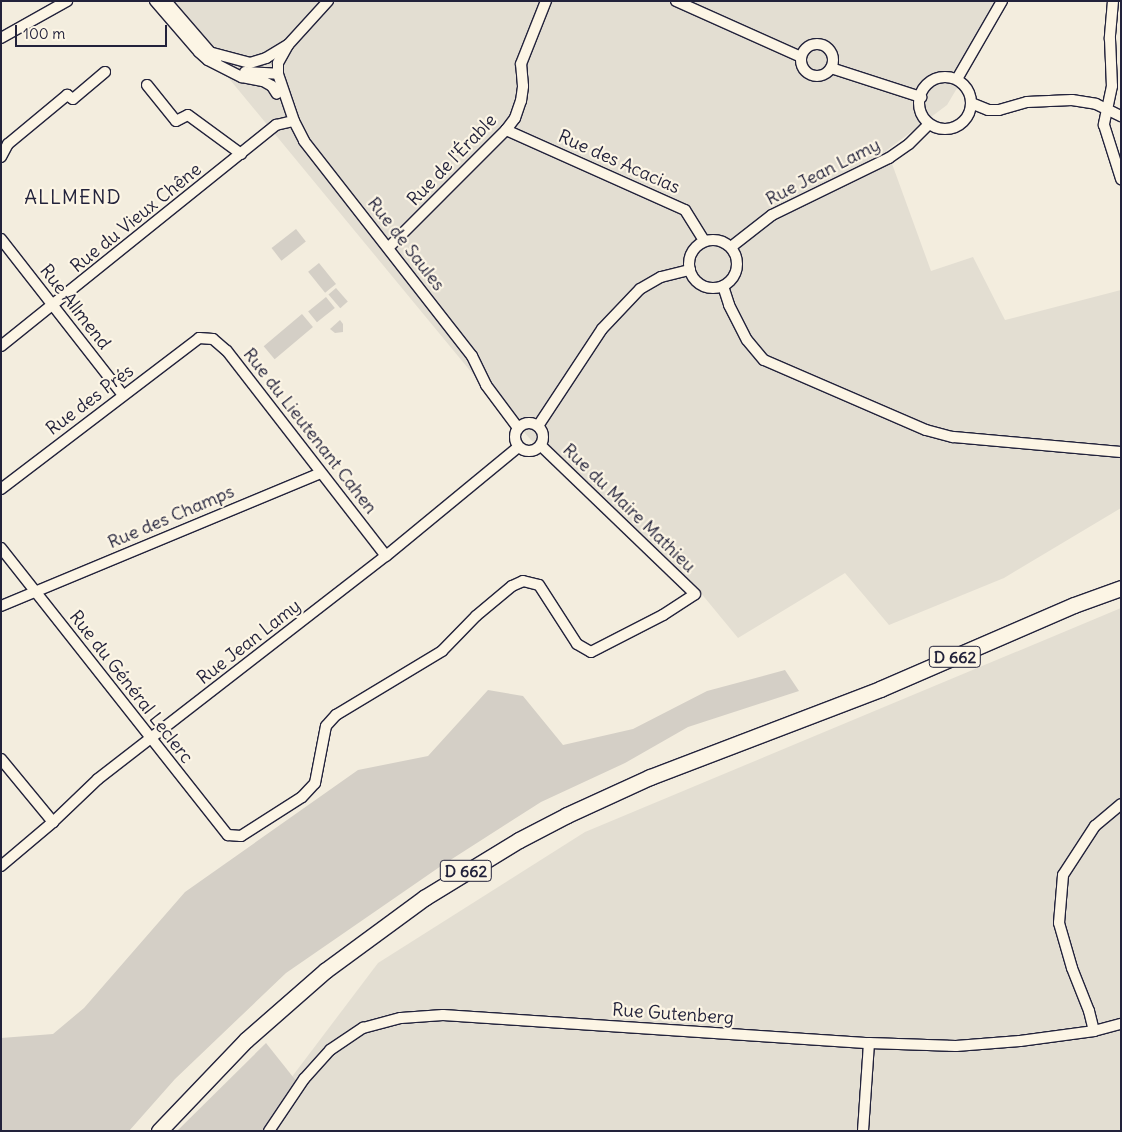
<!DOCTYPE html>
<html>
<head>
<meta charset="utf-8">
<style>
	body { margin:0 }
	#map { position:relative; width:1122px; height:1132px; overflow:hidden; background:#f3edde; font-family:Delius,sans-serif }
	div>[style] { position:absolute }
	.built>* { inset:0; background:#e3ded2 }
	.green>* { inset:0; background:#d4cfc6; transform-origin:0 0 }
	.roads { filter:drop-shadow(1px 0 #22223b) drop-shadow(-1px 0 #22223b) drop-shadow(0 1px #22223b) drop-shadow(0 -1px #22223b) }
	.street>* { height:10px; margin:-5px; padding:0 5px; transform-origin:5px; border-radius:5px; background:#fcf5e5 }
	.street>.ring { margin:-5px; padding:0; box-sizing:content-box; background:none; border:10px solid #fcf5e5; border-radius:50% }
	.primary>* { height:15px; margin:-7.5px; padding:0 7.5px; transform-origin:7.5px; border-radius:7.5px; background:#fcf5e5 }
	span { translate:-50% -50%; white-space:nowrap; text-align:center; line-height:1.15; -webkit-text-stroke:4.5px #fcf5e5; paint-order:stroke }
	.shield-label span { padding:1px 4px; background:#fcf5e5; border:1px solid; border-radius:4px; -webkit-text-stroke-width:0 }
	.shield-label { font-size:16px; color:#22223b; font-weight:700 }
	.street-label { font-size:18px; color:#22223b }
	.quarter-label { font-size:20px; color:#22223b; letter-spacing:1px }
	.frame { position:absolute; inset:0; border:2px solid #22223b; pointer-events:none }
	.scale { position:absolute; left:15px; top:25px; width:152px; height:22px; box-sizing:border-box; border:2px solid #22223b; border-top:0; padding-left:6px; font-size:15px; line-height:18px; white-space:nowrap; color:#22223b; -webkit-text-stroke:4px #fcf5e5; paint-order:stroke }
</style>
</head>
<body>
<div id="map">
	<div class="built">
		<div style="clip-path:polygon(165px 1px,1009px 1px,947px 105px,887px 150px,931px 271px,973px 257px,1005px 320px,1121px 290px,1121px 508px,1004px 578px,889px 625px,845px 573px,738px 638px,700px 592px,531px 440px,472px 373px)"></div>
		<div style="clip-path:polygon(1121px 608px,1121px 1131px,251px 1131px,378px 963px,585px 832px)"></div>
	</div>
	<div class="green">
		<div style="left:296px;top:229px;width:16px;height:31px;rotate:52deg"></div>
		<div style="left:319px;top:263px;width:27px;height:14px;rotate:51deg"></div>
		<div style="left:336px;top:288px;width:18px;height:10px;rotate:49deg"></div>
		<div style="left:326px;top:297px;width:14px;height:23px;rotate:51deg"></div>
		<div style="left:302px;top:314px;width:17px;height:50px;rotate:50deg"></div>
		<div style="clip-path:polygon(340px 320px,343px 324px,343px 332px,335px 333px,330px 329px)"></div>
		<div style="clip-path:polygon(785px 670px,799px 691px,688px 727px,625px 763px,541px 802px,441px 866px,286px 973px,175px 1079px,129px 1131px,1px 1131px,1px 1038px,53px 1034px,84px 1008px,185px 892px,358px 770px,428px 756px,488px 690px,523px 696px,563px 745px,633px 729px,707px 691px)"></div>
		<div style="clip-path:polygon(266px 1043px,297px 1082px,265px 1131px,177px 1131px)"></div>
	</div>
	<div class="roads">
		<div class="street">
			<div style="left:155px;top:1px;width:67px;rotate:49.2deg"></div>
			<div style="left:199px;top:52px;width:12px;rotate:42deg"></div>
			<div style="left:208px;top:60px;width:38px;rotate:27deg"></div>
			<div style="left:242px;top:77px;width:21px;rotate:11deg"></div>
			<div style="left:263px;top:81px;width:10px;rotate:29deg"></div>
			<div style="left:272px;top:86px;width:9px;rotate:58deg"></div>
			<div style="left:166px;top:1px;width:77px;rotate:49.2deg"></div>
			<div style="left:328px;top:1px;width:59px;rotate:132.3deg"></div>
			<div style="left:288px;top:45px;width:21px;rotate:119deg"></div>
			<div style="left:278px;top:63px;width:11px;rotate:90deg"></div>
			<div style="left:278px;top:74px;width:50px;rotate:71.2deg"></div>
			<div style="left:294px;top:121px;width:22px;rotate:63deg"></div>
			<div style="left:304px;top:141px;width:273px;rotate:52deg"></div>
			<div style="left:472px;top:356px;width:32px;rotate:64deg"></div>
			<div style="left:486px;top:385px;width:54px;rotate:53.3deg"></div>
			<div style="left:676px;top:1px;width:137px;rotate:24.1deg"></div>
			<div style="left:1113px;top:1px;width:38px;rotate:95deg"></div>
			<div style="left:1110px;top:39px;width:47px;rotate:87.6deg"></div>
			<div style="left:1112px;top:86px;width:40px;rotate:102deg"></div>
			<div style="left:1104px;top:125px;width:57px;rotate:72.5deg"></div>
			<div style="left:1px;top:38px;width:76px;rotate:-29.3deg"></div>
			<div class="ring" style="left:801px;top:44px;width:22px;height:22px"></div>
			<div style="left:209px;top:52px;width:42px;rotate:15deg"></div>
			<div style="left:250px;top:63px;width:17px;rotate:-17deg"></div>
			<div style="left:266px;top:58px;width:26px;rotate:-31deg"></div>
			<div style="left:831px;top:68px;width:95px;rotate:17.9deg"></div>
			<div style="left:245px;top:72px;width:33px;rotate:3deg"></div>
			<div class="ring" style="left:919px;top:77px;width:42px;height:42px"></div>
			<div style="left:957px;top:79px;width:90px;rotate:-60deg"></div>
			<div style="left:147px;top:85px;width:46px;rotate:51.1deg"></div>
			<div style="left:176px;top:121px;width:13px;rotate:-27deg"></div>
			<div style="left:188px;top:115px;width:66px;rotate:36.3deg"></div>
			<div style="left:971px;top:103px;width:18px;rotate:22deg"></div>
			<div style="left:988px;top:110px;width:11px"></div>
			<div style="left:999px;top:110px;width:29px;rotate:-16deg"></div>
			<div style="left:1027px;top:102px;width:45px;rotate:-2.5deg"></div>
			<div style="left:1072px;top:100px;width:24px;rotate:9deg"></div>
			<div style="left:1096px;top:104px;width:28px;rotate:26deg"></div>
			<div style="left:506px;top:130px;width:196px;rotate:24.1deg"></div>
			<div style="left:685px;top:210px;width:36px;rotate:58deg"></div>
			<div style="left:1px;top:157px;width:15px;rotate:-62deg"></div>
			<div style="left:8px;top:144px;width:77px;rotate:-39.7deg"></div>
			<div style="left:67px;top:95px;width:7px;rotate:34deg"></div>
			<div style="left:73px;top:99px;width:42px;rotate:-40.2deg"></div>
			<div style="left:1px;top:239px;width:198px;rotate:52deg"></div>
			<div class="ring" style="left:689px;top:240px;width:38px;height:38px"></div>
			<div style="left:389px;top:247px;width:165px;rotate:-45deg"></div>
			<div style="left:506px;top:130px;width:15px;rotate:-53deg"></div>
			<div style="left:515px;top:118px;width:18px;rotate:-71deg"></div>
			<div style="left:521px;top:101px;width:15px;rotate:-82deg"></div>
			<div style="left:523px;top:86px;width:22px;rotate:-95deg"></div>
			<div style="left:521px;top:64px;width:68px;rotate:-68.4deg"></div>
			<div style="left:731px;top:247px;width:52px;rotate:-38deg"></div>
			<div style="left:772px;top:215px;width:130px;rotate:-26deg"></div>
			<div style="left:889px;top:158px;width:24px;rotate:-35deg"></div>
			<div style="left:909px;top:144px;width:28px;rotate:-45deg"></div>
			<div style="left:723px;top:286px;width:20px;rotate:72deg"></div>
			<div style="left:729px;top:305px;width:39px;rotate:63deg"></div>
			<div style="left:747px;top:340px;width:26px;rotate:50deg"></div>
			<div style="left:764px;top:360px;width:176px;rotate:23.4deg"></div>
			<div style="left:926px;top:430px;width:28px;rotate:15deg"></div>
			<div style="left:953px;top:437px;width:169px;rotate:5.1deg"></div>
			<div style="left:1px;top:346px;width:353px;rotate:-38.8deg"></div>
			<div style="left:276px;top:125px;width:18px;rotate:-13deg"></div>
			<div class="ring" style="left:515px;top:423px;width:18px;height:18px"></div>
			<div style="left:538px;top:426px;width:116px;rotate:-56.6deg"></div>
			<div style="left:602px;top:329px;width:55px;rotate:-46.5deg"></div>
			<div style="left:640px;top:289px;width:24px;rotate:-30deg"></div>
			<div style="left:661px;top:277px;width:30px;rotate:-14deg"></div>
			<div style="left:1px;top:489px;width:249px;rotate:-37.3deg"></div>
			<div style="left:199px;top:338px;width:14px;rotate:4deg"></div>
			<div style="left:213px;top:339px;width:18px;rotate:41deg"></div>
			<div style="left:227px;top:351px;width:259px;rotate:52.2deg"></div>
			<div style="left:1px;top:548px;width:366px;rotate:51.7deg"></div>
			<div style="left:228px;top:835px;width:13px;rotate:4deg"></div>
			<div style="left:241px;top:836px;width:72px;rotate:-32.6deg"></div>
			<div style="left:302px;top:797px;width:19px;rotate:-47deg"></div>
			<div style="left:315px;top:783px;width:58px;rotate:-79.1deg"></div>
			<div style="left:326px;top:726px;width:15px;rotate:-48deg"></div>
			<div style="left:336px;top:715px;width:124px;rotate:-31.1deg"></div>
			<div style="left:442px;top:651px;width:49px;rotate:-45.8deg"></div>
			<div style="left:476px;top:616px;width:47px;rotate:-39.8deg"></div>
			<div style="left:512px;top:586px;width:12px;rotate:-24deg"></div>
			<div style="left:523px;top:581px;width:16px;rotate:14deg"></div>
			<div style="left:539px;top:585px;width:70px;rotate:57.2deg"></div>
			<div style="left:577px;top:644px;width:16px;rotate:30deg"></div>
			<div style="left:591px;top:652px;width:81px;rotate:-27.2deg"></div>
			<div style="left:663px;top:615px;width:38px;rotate:-33deg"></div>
			<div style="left:695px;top:594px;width:214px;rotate:-136.1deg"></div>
			<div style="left:1px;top:606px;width:346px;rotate:-22.6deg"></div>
			<div style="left:1px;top:759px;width:82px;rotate:50.5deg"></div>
			<div style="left:1px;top:866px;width:68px;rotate:-40.2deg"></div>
			<div style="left:53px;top:822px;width:62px;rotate:-43.7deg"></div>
			<div style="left:98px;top:779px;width:364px;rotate:-37.8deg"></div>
			<div style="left:386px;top:556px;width:171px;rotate:-39.5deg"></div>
			<div style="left:1094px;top:1031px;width:21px;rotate:-104deg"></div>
			<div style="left:1089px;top:1011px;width:46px;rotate:-111.6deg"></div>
			<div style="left:1072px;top:968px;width:47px;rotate:-106.1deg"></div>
			<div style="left:1059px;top:923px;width:48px;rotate:-85.2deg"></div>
			<div style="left:1063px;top:875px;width:59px;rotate:-56.9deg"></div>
			<div style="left:1095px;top:826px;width:34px;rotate:-40deg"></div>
			<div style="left:269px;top:1131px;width:63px;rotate:-56.1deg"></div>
			<div style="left:304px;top:1079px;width:39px;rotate:-48deg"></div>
			<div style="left:330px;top:1050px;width:40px;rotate:-34deg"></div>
			<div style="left:363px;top:1028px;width:39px;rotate:-15deg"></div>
			<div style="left:401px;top:1018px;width:42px;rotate:-4.1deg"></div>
			<div style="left:443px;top:1015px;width:427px;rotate:3.8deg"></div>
			<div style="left:869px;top:1043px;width:87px;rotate:2deg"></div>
			<div style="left:956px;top:1046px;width:64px;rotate:-4.5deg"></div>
			<div style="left:1020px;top:1041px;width:75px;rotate:-7.7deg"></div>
			<div style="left:1094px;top:1031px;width:28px;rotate:-15deg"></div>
			<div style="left:863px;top:1131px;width:88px;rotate:-86.1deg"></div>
		</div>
		<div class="primary">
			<div style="left:159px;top:1131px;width:126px;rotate:-46.3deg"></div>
			<div style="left:246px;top:1040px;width:106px;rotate:-41.2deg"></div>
			<div style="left:326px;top:970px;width:122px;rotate:-36.3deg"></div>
			<div style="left:424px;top:898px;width:111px;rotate:-31.4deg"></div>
			<div style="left:519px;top:840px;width:54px;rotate:-27.5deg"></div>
			<div style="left:567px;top:815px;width:91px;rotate:-24.6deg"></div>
			<div style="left:650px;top:777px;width:246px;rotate:-20.9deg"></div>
			<div style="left:880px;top:689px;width:211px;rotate:-23.4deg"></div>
			<div style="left:1074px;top:605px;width:50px;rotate:-19.9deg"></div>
		</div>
	</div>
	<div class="shield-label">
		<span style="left:955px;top:657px">D 662</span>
		<span style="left:466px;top:871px">D 662</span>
	</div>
	<div class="street-label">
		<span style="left:452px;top:160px;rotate:-46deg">Rue de l'Érable</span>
		<span style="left:619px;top:162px;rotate:24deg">Rue des Acacias</span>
		<span style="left:823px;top:172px;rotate:-27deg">Rue Jean Lamy</span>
		<span style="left:136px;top:218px;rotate:-39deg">Rue du Vieux Chêne</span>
		<span style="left:406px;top:244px;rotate:52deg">Rue de Saules</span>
		<span style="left:75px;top:307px;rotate:52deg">Rue Allmend</span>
		<span style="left:90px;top:400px;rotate:-37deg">Rue des Prés</span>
		<span style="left:310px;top:431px;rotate:52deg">Rue du Lieutenant Cahen</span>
		<span style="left:629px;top:508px;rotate:44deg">Rue du Maire Mathieu</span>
		<span style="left:171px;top:517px;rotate:-23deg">Rue des Champs</span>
		<span style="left:249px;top:642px;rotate:-38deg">Rue Jean Lamy</span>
		<span style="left:131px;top:687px;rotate:52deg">Rue du Général Leclerc</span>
		<span style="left:673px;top:1014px;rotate:4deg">Rue Gutenberg</span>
	</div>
	<div class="quarter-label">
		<span style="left:73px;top:196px">ALLMEND</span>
	</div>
	<div class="frame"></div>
	<div class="scale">100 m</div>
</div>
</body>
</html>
